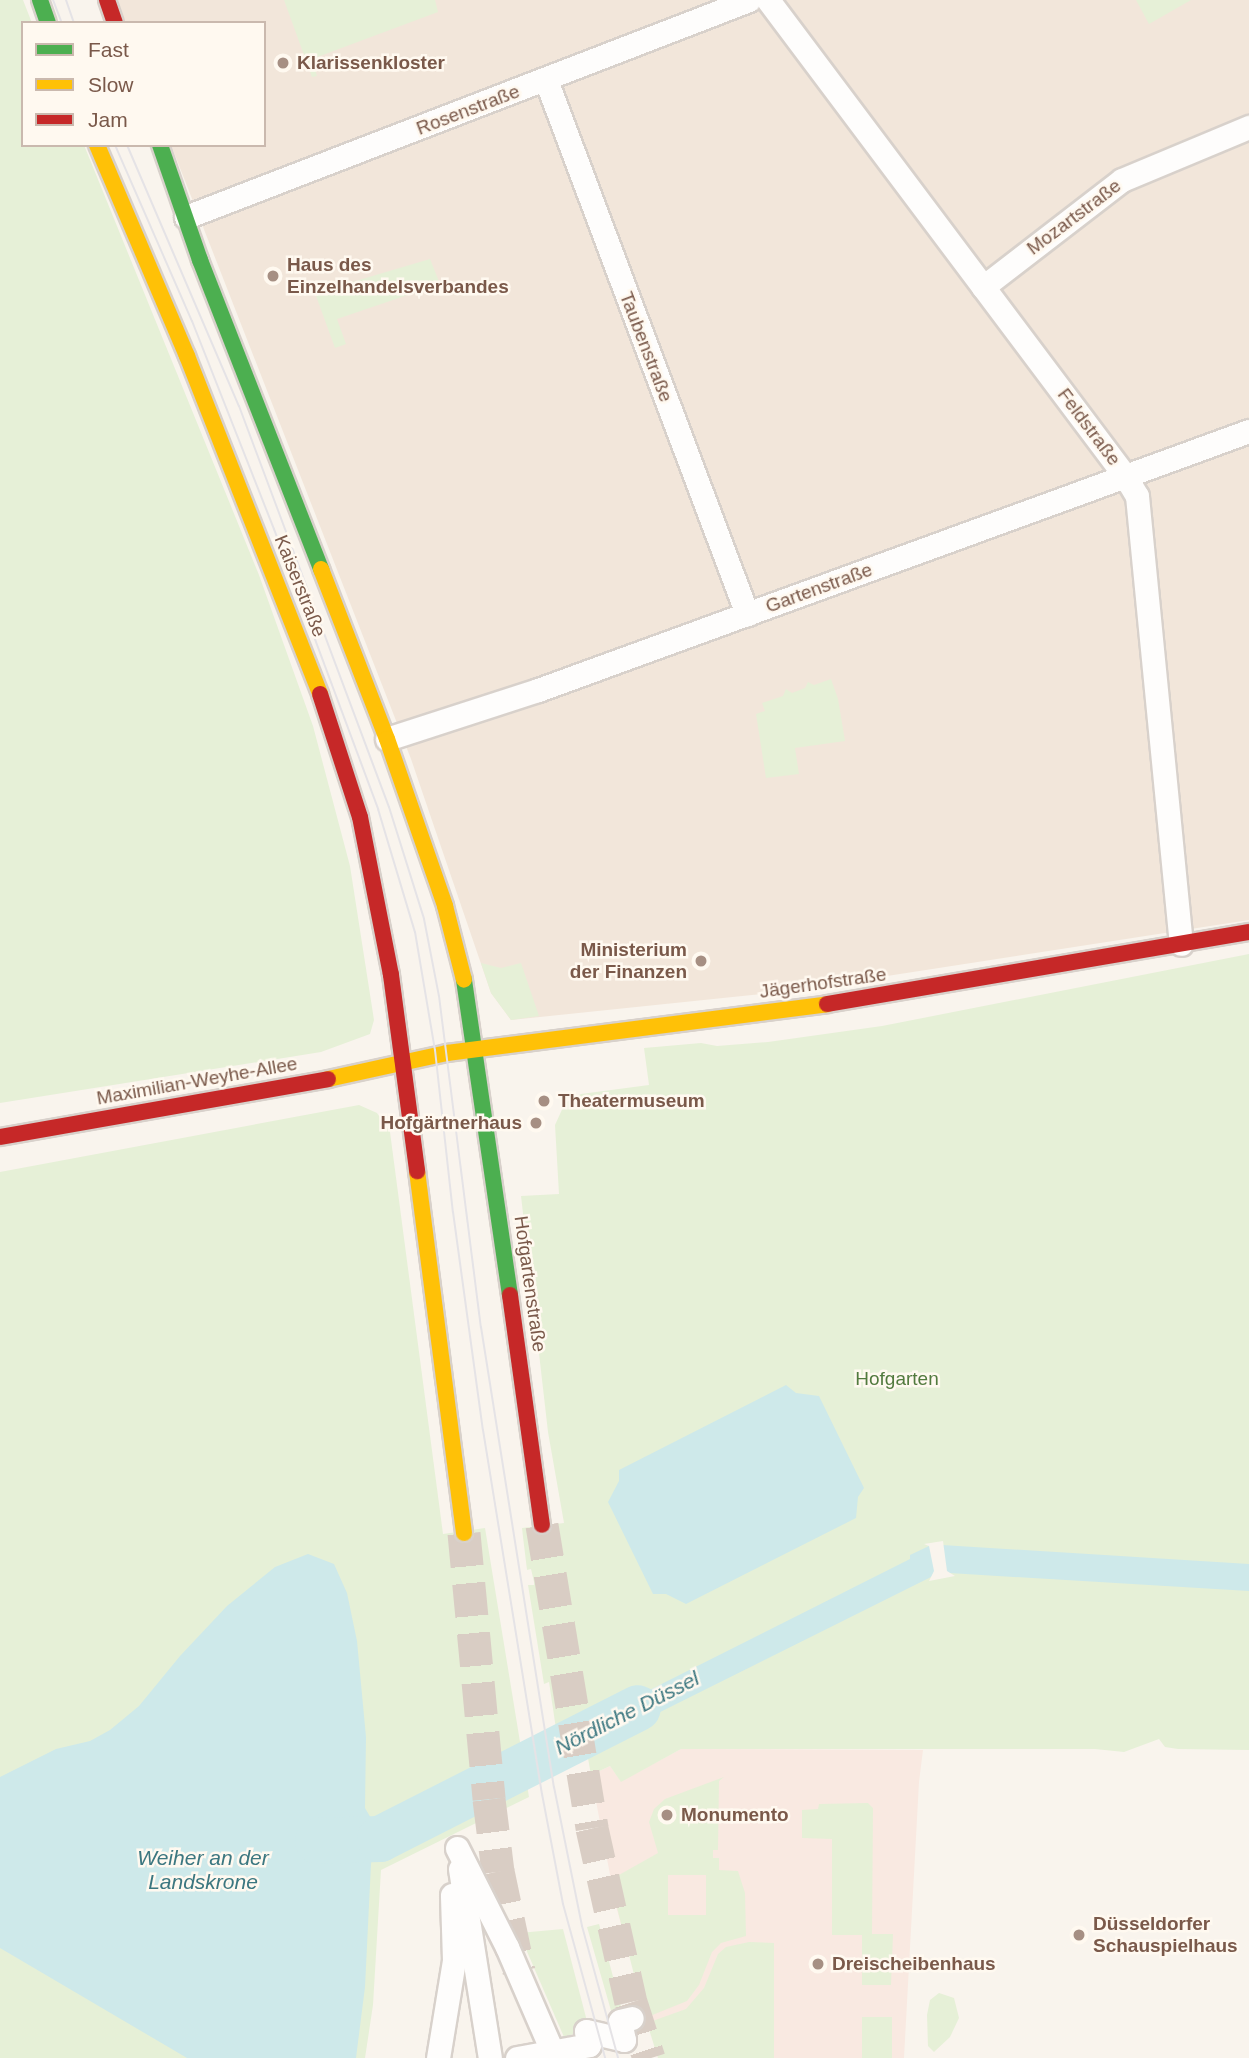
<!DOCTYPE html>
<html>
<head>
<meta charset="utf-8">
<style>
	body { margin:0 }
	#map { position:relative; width:1249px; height:2058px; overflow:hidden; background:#f9f4ed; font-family:Helvetica,sans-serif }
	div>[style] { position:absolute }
	.residential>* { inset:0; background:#f2e6da }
	.commercial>* { inset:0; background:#f9e9e1 }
	.green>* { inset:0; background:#e6f0d7; transform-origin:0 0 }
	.water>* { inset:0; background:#cee9ea }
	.pier>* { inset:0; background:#f9f4ed }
	.river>* { height:46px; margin:-23px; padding:0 23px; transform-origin:23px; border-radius:23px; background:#cee9ea }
	.secondary-tunnel>* { height:33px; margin-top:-16.5px; transform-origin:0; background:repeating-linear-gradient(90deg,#d9cdc4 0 33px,transparent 0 50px) }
	.roads { filter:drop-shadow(2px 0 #d8d1cb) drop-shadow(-2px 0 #d8d1cb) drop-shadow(0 2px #d8d1cb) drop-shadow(0 -2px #d8d1cb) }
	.street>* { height:23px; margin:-11.5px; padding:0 11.5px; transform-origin:11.5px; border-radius:11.5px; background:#fefdfc }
	.fast>* { height:16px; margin:-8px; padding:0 8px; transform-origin:8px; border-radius:8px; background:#4caf50 }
	.slow>* { height:16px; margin:-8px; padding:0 8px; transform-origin:8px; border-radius:8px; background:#ffc107 }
	.jam>* { height:16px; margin:-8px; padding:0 8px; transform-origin:8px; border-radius:8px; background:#c62828 }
	.tram>* { height:2px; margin:-1px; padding:0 1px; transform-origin:1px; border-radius:1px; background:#e5e3e6 }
	.dots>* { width:19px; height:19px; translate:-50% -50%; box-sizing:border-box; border:4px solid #fff9f0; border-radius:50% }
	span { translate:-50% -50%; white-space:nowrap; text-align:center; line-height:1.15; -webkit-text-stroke:5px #fff9f0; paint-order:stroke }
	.poi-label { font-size:19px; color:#7a594a; font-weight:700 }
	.left { translate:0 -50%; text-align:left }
	.right { translate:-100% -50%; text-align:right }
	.street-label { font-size:19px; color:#7a594a }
	.park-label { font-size:19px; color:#527a3e }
	.water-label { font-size:21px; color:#3c7780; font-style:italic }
	.legend { position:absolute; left:21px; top:21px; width:245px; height:126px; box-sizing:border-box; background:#fff9f0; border:2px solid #cab9ae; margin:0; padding:9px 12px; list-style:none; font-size:21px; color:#7a594a }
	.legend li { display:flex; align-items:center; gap:14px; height:35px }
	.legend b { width:35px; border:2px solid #cab9ae }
</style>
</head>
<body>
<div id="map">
	<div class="residential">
		<div style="clip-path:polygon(114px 0,1249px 0,1249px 920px,790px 991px,511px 1020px,491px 993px,411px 759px,171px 145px,264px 145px,264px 23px,123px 23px)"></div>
	</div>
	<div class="commercial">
		<div style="clip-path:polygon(681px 1749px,923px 1750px,919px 1782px,904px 2058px,658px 2058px,616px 1906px,591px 1775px,610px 1766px,621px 1781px)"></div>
	</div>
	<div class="green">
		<div style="clip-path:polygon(0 0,23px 0,32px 23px,23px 23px,23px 145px,84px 145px,259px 575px,313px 726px,350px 866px,374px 1020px,370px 1034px,321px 1052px,0 1103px)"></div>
		<div style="clip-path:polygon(284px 0,435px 0,438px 12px,312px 59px,317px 76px,312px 77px)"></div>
		<div style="clip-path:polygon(1136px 0,1191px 0,1149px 24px)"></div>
		<div style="clip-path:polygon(430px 259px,440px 284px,337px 319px,346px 344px,335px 348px,315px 293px)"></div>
		<div style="clip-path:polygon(831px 679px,838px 699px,845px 741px,795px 748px,799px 774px,766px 778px,756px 714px,765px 711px,762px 703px,783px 696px,786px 689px,792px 693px,805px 688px,808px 682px,814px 685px)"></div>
		<div style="clip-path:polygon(1249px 954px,1249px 1750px,1178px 1749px,1165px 1747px,1159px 1739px,1124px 1752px,1095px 1749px,681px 1749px,621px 1782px,610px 1766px,591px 1775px,584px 1736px,559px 1749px,549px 1682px,544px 1684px,528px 1585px,534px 1585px,534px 1582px,531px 1569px,527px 1570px,523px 1537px,522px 1528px,564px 1523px,548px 1432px,521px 1196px,559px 1194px,555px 1125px,565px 1103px,581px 1094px,649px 1085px,644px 1048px,701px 1043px,717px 1046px,768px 1042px,882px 1026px)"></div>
		<div style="clip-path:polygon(481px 963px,501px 968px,521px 963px,539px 1016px,511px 1020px,491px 993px)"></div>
		<div style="clip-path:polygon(359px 1105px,377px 1113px,390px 1132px,443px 1534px,485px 1528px,529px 1797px,381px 1870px,373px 2005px,365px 2058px,0 2058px,0 1172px)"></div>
		<div style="clip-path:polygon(evenodd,724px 1777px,719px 1781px,718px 1850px,713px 1850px,713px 1858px,719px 1858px,719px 1870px,738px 1871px,745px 1893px,746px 1936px,721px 1943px,712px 1952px,699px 1985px,687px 2001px,645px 2018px,610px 1880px,658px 1853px,649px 1822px,654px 1809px,665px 1799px,724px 1777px,668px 1875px,706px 1875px,706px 1915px,668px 1915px,668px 1875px)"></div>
		<div style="clip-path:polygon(868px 1803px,873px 1808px,872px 1934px,893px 1934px,891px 1985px,862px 1985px,862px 1935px,832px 1935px,832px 1839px,802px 1838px,802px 1810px,818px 1809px,819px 1804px)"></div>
		<div style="clip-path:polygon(599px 1924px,624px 2018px,614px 2021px,587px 1927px)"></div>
		<div style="clip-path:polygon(563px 1929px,589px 2029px,564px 2037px,519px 1933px)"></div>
		<div style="clip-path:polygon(749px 1942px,774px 1943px,774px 2058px,658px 2058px,647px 2023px,686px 2009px,704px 1988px,718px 1954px,726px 1947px)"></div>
		<div style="clip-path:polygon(939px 1993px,954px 1998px,959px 2018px,950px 2037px,934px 2052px,928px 2046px,927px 2015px,930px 2000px)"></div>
		<div style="left:862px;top:2017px;width:30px;height:41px"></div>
	</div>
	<div class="water">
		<div style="clip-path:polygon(786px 1385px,796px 1393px,819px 1396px,864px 1488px,858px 1497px,856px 1518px,686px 1604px,666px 1594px,653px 1594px,608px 1502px,619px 1481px,619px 1470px)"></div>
		<div style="clip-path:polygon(942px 1545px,1249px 1564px,1249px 1591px,949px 1573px,933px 1576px,586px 1749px,582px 1724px,910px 1559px,910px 1555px,929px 1546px)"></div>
		<div style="clip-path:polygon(308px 1554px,334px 1564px,347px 1593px,357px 1641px,366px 1737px,365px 1808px,372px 1820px,380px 1824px,380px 1852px,372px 1856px,371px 1864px,365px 1987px,356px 2058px,187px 2058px,0 1948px,0 1777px,56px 1749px,90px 1741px,110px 1730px,139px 1706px,180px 1656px,227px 1606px,275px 1567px)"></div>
		<div style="clip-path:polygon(525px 1753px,529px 1776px,459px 1812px,456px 1788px)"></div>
		<div style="clip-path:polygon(440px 1795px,444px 1819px,392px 1845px,392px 1819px)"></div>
	</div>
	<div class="pier">
		<div style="clip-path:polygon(943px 1541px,947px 1571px,955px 1576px,929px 1581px,934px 1571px,929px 1546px,924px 1544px)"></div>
	</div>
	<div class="river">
		<div style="left:318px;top:1841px;width:62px;rotate:-1.8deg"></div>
		<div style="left:380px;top:1839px;width:289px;rotate:-26.9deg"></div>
	</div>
	<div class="secondary-tunnel">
		<div style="left:542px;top:1525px;width:307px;rotate:80.6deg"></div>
		<div style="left:592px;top:1828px;width:178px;rotate:77.4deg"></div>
		<div style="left:631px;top:2002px;width:59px;rotate:72.2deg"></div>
		<div style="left:464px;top:1533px;width:267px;rotate:84.6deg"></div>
		<div style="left:489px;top:1799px;width:73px;rotate:82.9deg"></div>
		<div style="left:498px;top:1871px;width:102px;rotate:78.1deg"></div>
	</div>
	<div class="roads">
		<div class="street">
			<div style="left:768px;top:0;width:595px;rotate:53.13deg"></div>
			<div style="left:1125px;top:476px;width:23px;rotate:59deg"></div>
			<div style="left:1137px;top:496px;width:450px;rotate:84.4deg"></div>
			<div style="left:546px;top:80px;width:571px;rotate:69.37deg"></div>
			<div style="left:186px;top:217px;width:603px;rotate:-21.08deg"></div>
			<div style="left:983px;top:287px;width:175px;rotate:-37.6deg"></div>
			<div style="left:1122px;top:180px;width:138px;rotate:-22.7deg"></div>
			<div style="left:387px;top:739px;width:159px;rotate:-18deg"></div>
			<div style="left:538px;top:690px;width:757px;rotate:-20.02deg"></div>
			<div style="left:457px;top:1848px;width:111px;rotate:63.2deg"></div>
			<div style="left:507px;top:1947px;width:121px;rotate:66.6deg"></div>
			<div style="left:460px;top:1869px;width:191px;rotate:81deg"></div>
			<div style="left:438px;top:2058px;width:99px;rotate:-80.7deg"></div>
			<div style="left:454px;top:1960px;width:65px;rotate:-91.8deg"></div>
			<div style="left:517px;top:2058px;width:73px;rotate:-10.2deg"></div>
			<div style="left:589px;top:2045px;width:14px;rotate:-102deg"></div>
			<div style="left:586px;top:2031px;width:39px;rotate:13deg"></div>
			<div style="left:624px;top:2040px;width:19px;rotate:-102deg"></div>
			<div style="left:620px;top:2021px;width:12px;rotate:-14deg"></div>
		</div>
		<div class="fast">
			<div style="left:40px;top:0;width:24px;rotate:71deg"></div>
			<div style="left:160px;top:145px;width:122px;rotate:70.8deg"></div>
			<div style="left:200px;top:260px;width:332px;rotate:68.6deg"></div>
			<div style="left:464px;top:980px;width:318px;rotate:81.7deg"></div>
		</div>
		<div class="slow">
			<div style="left:97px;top:145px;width:229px;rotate:66.9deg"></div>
			<div style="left:187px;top:356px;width:363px;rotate:68.5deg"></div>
			<div style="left:321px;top:569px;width:182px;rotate:68.8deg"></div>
			<div style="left:387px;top:739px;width:177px;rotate:70.8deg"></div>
			<div style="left:445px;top:906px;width:76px;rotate:75.6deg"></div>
			<div style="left:328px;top:1079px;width:122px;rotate:-12.3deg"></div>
			<div style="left:447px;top:1053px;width:383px;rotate:-7.3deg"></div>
			<div style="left:417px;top:1171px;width:365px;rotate:82.6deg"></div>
		</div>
		<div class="jam">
			<div style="left:107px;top:0;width:24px;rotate:71deg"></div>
			<div style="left:320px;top:694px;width:129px;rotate:72deg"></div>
			<div style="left:360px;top:817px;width:161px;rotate:78.9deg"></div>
			<div style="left:391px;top:975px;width:198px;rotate:82.4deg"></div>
			<div style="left:827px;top:1004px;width:428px;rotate:-9.7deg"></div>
			<div style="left:0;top:1137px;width:333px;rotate:-10deg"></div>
			<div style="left:510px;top:1295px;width:232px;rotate:82.1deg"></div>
		</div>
	</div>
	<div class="tram">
		<div style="left:53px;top:0;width:25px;rotate:69deg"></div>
		<div style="left:66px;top:0;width:24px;rotate:71deg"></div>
		<div style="left:115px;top:145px;width:192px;rotate:66.4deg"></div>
		<div style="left:192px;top:321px;width:224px;rotate:68.5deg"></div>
		<div style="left:274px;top:529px;width:299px;rotate:69.6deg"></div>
		<div style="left:378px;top:809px;width:128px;rotate:73.3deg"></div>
		<div style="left:415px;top:932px;width:120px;rotate:80.4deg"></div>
		<div style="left:435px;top:1050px;width:163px;rotate:83.7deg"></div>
		<div style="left:453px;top:1212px;width:220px;rotate:82.2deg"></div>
		<div style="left:483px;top:1430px;width:369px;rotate:80.8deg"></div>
		<div style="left:542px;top:1794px;width:112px;rotate:79.2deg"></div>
		<div style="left:563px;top:1904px;width:160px;rotate:74.7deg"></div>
		<div style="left:127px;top:145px;width:284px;rotate:66.8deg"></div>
		<div style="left:239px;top:406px;width:428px;rotate:69.5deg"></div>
		<div style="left:389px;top:807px;width:117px;rotate:72.6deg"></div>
		<div style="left:424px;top:919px;width:78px;rotate:79deg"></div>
		<div style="left:439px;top:996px;width:334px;rotate:82.8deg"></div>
		<div style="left:481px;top:1327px;width:466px;rotate:81deg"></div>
		<div style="left:554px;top:1787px;width:142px;rotate:78.6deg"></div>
		<div style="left:582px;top:1926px;width:137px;rotate:74.7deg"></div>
	</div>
	<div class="dots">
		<div style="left:283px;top:63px;background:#a68f83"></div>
		<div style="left:273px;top:276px;background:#a68f83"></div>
		<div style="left:701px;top:961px;background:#a68f83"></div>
		<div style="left:544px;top:1101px;background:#a68f83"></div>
		<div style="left:536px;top:1123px;background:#a68f83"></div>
		<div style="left:667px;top:1815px;background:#a68f83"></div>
		<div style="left:1079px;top:1935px;background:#a68f83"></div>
		<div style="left:818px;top:1964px;background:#a68f83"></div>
	</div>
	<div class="poi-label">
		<span class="left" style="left:297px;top:63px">Klarissenkloster</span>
		<span class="left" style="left:287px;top:276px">Haus des<br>Einzelhandelsverbandes</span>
		<span class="right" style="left:687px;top:961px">Ministerium<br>der Finanzen</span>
		<span class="left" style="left:558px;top:1101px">Theatermuseum</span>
		<span class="right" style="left:522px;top:1123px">Hofgärtnerhaus</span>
		<span class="left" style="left:681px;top:1815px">Monumento</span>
		<span class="left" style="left:1093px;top:1935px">Düsseldorfer<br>Schauspielhaus</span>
		<span class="left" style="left:832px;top:1964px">Dreischeibenhaus</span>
	</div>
	<div class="street-label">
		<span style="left:468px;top:110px;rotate:-21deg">Rosenstraße</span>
		<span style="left:1074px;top:217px;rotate:-37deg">Mozartstraße</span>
		<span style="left:646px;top:347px;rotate:69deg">Taubenstraße</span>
		<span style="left:1089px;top:427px;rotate:53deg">Feldstraße</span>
		<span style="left:300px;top:586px;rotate:68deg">Kaiserstraße</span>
		<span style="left:819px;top:588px;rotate:-20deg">Gartenstraße</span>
		<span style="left:823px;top:983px;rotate:-8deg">Jägerhofstraße</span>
		<span style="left:197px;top:1081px;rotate:-10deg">Maximilian-Weyhe-Allee</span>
		<span style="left:530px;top:1284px;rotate:82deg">Hofgartenstraße</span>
	</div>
	<div class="park-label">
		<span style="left:897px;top:1379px">Hofgarten</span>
	</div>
	<div class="water-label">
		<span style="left:627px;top:1713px;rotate:-27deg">Nördliche Düssel</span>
		<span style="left:203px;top:1870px">Weiher an der<br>Landskrone</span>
	</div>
	<ul class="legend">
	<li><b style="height:9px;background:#4caf50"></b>Fast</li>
	<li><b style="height:9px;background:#ffc107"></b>Slow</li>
	<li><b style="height:9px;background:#c62828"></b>Jam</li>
	</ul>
</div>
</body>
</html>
